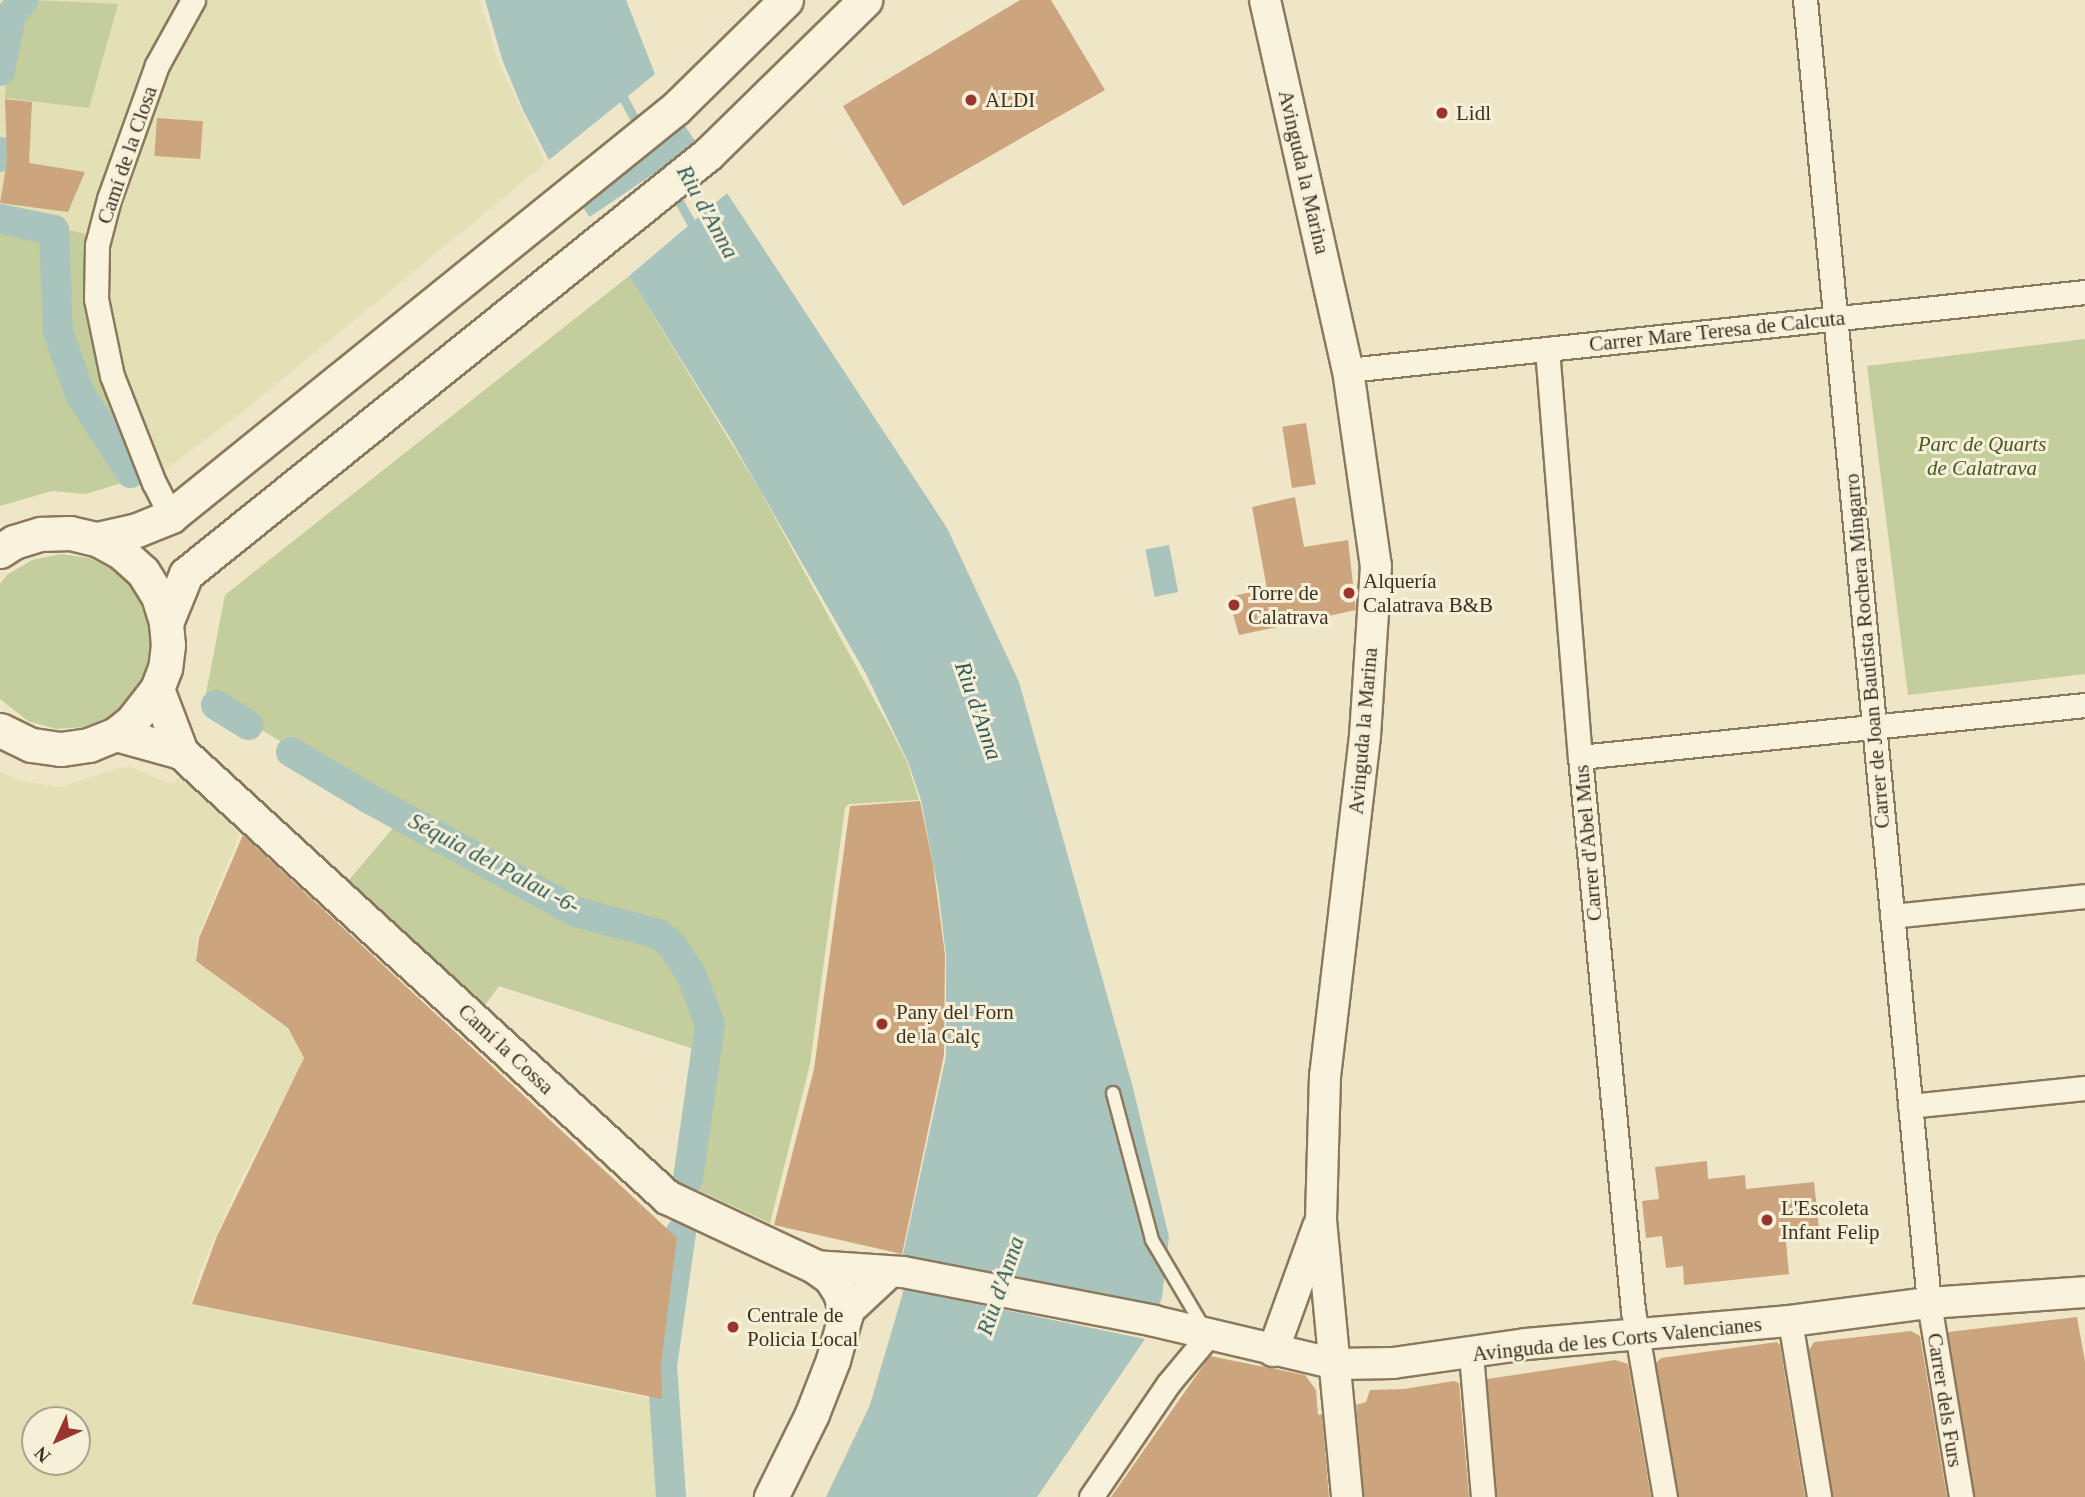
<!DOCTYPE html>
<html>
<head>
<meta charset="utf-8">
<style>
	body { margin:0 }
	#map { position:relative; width:2085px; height:1497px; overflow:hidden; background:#efe6c8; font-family:Georgia,serif }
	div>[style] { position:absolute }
	.farmland>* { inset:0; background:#e4e0b6 }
	.green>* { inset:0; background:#c4cd9c }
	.water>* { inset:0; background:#a9c3bd; transform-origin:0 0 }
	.pier>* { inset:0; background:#efe6c8 }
	.stream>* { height:9px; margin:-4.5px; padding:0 4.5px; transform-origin:4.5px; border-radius:4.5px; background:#a9c3bd }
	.canal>* { height:30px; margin:-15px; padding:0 15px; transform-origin:15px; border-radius:15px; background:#a9c3bd }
	.building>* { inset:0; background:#cca57e; transform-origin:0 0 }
	.roads { filter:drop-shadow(2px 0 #8b795d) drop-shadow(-2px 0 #8b795d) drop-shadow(0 2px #8b795d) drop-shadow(0 -2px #8b795d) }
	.service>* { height:12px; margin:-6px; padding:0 6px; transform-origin:6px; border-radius:6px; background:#f9f2dc }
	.minor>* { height:23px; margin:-11.5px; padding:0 11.5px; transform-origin:11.5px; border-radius:11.5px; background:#f9f2dc }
	.tertiary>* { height:30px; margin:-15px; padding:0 15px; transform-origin:15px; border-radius:15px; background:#f9f2dc }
	.secondary>* { height:33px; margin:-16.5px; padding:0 16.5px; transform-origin:16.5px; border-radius:16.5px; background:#f9f2dc }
	.dots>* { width:19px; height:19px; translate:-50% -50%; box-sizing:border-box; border:4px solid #f6f0d8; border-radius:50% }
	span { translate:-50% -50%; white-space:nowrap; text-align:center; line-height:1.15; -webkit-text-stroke:6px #f6f0d8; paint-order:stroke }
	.poi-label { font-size:21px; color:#3c3020 }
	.left { translate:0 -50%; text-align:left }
	.street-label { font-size:21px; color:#3c3020 }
	.park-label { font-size:21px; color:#485827; font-style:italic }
	.water-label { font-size:23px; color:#305b5b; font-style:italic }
	.north { position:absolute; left:21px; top:1406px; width:70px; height:70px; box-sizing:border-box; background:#f6f0d8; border:2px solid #aca38e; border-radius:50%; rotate:225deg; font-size:19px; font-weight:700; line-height:28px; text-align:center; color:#3c3020 }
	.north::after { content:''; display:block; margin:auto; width:24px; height:32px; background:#9a342d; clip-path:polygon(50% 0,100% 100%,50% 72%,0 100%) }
</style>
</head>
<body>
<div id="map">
	<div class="farmland">
		<div style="clip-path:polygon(0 0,189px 0,95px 236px,0 214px)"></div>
		<div style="clip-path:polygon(197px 0,480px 0,498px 61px,546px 163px,245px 410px,165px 470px,154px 474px,115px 373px,101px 244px,130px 152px)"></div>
		<div style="clip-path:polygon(evenodd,131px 767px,172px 785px,179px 777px,240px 833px,197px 939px,196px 961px,288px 1029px,304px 1059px,235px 1192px,200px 1272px,191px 1304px,672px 1403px,678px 1497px,0 1497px,0 772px,22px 781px,60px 787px,119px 768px,131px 767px,35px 1420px,77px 1420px,77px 1462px,35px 1462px,35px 1420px)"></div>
	</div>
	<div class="green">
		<div style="clip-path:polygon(32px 0,118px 4px,89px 108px,5px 98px,7px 64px,25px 6px)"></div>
		<div style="clip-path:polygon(0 214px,95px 236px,93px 248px,147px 475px,86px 494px,52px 491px,0 506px)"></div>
		<div style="clip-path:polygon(629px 276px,758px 487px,892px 732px,907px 762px,919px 800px,849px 804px,845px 808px,810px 1064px,770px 1223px,674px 1179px,700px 1051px,499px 986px,483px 1008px,344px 886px,404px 815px,218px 704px,206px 693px,225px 595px)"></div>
		<div style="clip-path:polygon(2085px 339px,2085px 674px,1908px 695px,1867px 366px)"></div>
		<div style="clip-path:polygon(61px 554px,90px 558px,115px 571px,135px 591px,148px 616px,152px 645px,146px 673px,132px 697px,110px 716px,84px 727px,56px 729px,28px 721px,0 699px,0 584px,7px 575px,32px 560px)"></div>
	</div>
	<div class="water">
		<div style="clip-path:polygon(485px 0,626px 0,655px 74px,549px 160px,523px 110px,502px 59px)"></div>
		<div style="left:685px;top:126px;width:22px;height:130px;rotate:56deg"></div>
		<div style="clip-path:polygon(727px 193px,947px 528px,1019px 682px,1132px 1084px,1169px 1237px,1162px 1297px,1157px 1313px,902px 1259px,946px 1056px,946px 955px,938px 889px,921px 800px,908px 762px,866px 674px,730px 438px,629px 276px)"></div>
		<div style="left:1169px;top:545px;width:48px;height:24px;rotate:79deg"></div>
		<div style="clip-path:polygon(904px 1289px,1145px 1339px,1037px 1497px,826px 1497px,870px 1405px)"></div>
	</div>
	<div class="pier">
		<div style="clip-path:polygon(905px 1286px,1146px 1335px,1148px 1336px,1147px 1339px,901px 1288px)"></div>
	</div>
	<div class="stream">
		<div style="left:619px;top:90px;width:81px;rotate:61.8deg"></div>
		<div style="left:674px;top:192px;width:46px;rotate:61.2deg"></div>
	</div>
	<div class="canal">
		<div style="left:0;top:71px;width:57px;rotate:-78.9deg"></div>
		<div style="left:11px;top:15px;width:19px;rotate:-51deg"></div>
		<div style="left:0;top:152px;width:5px;rotate:90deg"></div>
		<div style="left:0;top:219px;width:55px;rotate:11.5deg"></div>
		<div style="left:54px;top:230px;width:102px;rotate:87.8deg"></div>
		<div style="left:58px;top:332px;width:66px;rotate:70.5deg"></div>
		<div style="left:80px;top:394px;width:94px;rotate:57.2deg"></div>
		<div style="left:216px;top:705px;width:38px;rotate:32deg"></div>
		<div style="left:291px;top:752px;width:90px;rotate:30.9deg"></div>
		<div style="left:368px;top:798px;width:237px;rotate:28.7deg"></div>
		<div style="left:576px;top:912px;width:85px;rotate:15deg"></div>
		<div style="left:658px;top:934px;width:16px;rotate:38deg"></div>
		<div style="left:671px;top:944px;width:36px;rotate:56deg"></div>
		<div style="left:691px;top:974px;width:53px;rotate:69.2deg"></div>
		<div style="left:710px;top:1024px;width:157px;rotate:98.1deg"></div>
		<div style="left:671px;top:1497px;width:131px;rotate:-93.9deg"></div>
		<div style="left:662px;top:1366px;width:135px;rotate:-81.9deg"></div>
	</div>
	<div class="building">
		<div style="clip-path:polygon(1020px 0,1051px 0,1105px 90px,903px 206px,843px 106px)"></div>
		<div style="clip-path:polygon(5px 99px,32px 102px,29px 163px,85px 172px,68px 212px,0 203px,7px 161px)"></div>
		<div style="left:157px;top:118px;width:46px;height:38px;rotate:4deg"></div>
		<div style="left:1306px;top:423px;width:62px;height:24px;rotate:81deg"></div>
		<div style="clip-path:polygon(1295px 497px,1304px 547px,1348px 540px,1356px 610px,1239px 635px,1228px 597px,1267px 589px,1252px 507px)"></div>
		<div style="clip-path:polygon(920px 801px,933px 864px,945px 955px,944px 1055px,902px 1254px,774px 1225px,814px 1069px,850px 806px)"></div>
		<div style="clip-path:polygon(243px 835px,677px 1238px,661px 1365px,662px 1399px,192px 1304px,217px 1236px,304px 1058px,288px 1028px,196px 961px,199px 938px)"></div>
		<div style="clip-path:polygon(1707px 1161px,1708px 1179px,1745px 1175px,1746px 1189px,1814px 1182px,1820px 1238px,1786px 1242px,1789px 1274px,1684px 1285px,1683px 1266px,1666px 1268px,1662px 1236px,1646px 1238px,1642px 1201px,1659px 1199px,1655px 1167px)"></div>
		<div style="clip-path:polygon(2077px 1317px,2085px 1362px,2085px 1497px,1975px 1497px,1948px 1332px)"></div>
		<div style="clip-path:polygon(1911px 1331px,1920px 1336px,1947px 1497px,1833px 1497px,1809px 1350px,1814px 1342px)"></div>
		<div style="clip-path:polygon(1777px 1342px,1780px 1345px,1805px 1497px,1679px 1497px,1656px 1363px,1661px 1358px)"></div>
		<div style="clip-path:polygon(1210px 1356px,1305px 1375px,1316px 1390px,1318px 1415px,1322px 1414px,1329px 1497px,1111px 1497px)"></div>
		<div style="clip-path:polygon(1615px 1360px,1628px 1364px,1651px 1497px,1497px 1497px,1487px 1379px)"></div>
		<div style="clip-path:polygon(1454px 1381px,1459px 1383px,1469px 1497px,1364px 1497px,1356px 1405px,1366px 1402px,1370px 1390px,1404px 1389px)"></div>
	</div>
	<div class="roads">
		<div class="service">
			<div style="left:1113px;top:1093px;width:152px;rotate:75.1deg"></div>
			<div style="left:1152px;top:1240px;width:104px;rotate:59.5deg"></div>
		</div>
		<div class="minor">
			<div style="left:1805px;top:0;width:1309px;rotate:84.56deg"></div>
			<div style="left:1929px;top:1303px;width:197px;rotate:80.6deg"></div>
			<div style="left:1547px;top:349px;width:409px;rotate:85.4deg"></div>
			<div style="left:1580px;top:757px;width:556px;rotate:84.53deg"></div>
			<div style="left:1633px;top:1310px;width:190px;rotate:80.3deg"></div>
			<div style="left:1348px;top:370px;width:741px;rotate:-6.04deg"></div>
			<div style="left:171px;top:516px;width:37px;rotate:-117deg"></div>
			<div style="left:154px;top:483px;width:115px;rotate:-111.4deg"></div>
			<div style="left:112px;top:376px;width:79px;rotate:-101.7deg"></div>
			<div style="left:96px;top:299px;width:54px;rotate:-88.9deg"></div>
			<div style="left:97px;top:245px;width:48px;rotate:-75.4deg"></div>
			<div style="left:109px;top:199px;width:142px;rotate:-70.3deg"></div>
			<div style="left:157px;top:65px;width:74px;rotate:-61deg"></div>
			<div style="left:1580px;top:757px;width:508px;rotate:-5.88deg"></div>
			<div style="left:1892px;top:916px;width:194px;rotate:-5.9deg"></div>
			<div style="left:1910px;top:1106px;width:176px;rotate:-5.9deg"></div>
			<div style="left:1790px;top:1321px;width:178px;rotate:80.6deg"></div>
			<div style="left:1471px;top:1354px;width:144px;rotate:85.2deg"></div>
			<div style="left:1091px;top:1497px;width:137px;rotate:-55.7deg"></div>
			<div style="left:1168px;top:1384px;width:62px;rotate:-50.2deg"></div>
		</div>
		<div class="tertiary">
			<div style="left:1265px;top:0;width:379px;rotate:77.4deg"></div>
			<div style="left:1348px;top:370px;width:198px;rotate:81.9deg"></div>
			<div style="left:1376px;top:566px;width:170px;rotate:93.7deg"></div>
			<div style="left:1365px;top:736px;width:342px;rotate:96.7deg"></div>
			<div style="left:1325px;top:1076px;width:144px;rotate:91.6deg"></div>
			<div style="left:1321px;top:1220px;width:278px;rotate:84.6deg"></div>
			<div style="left:814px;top:1266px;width:89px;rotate:3.9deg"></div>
			<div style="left:903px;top:1272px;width:256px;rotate:11deg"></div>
			<div style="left:1154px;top:1321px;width:187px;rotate:13.3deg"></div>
			<div style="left:1336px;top:1364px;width:57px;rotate:-1deg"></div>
			<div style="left:1393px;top:1363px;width:134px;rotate:-8.1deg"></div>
			<div style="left:1526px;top:1344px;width:265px;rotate:-5deg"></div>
			<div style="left:1790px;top:1321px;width:140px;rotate:-7.4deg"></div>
			<div style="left:1929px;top:1303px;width:156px;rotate:-4deg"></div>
			<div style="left:846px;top:1313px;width:60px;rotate:-43deg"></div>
			<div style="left:1273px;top:1351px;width:132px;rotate:-70.1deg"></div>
		</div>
		<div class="secondary">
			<div style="left:97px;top:539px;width:41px;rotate:-12.7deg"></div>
			<div style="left:137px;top:530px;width:37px;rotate:-22deg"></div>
			<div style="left:171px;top:516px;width:649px;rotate:-38.94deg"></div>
			<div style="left:676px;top:108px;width:154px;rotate:-44.5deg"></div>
			<div style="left:0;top:551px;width:17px;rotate:-33deg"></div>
			<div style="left:14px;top:542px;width:28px;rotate:-17deg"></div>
			<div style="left:41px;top:534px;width:29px;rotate:-2deg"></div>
			<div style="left:70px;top:533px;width:28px;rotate:13deg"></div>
			<div style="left:97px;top:539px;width:29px;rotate:29deg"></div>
			<div style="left:122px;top:553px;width:28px;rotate:42deg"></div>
			<div style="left:143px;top:572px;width:28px;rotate:58deg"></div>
			<div style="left:158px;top:596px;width:28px;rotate:73deg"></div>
			<div style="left:166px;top:623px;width:22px;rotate:85deg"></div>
			<div style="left:168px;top:645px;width:23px;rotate:97deg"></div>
			<div style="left:165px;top:668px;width:22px;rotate:111deg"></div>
			<div style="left:157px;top:689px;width:41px;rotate:128deg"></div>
			<div style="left:132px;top:721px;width:21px;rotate:141deg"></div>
			<div style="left:116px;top:734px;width:29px;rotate:158deg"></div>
			<div style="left:89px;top:745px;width:29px;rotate:172deg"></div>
			<div style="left:60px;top:749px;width:29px;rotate:-172deg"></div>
			<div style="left:31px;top:745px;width:34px;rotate:-154deg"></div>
			<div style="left:166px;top:623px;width:53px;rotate:-67.8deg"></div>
			<div style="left:186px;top:574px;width:670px;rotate:-38.82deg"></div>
			<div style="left:708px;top:154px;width:220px;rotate:-44.4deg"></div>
			<div style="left:157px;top:689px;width:67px;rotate:69.1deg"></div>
			<div style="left:181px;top:752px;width:659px;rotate:42.48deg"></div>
			<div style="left:667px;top:1197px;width:162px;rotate:25.1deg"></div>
			<div style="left:814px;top:1266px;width:19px;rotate:35deg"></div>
			<div style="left:830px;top:1277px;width:19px;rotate:58deg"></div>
			<div style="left:840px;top:1293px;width:21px;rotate:73deg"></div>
			<div style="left:846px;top:1313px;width:49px;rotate:105.5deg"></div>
			<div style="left:833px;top:1360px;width:58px;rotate:111.3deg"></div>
			<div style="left:812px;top:1414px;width:93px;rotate:116.3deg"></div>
			<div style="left:116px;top:734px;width:67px;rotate:15.5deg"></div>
		</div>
	</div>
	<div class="dots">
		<div style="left:971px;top:100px;background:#9a342d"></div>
		<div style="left:1442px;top:113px;background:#9a342d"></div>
		<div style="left:1349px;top:593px;background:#9a342d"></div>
		<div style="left:1234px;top:605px;background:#9a342d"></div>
		<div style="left:882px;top:1024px;background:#9a342d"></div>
		<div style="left:1767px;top:1220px;background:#9a342d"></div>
		<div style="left:733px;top:1327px;background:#9a342d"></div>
	</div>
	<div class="poi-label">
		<span class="left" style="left:985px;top:100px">ALDI</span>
		<span class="left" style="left:1456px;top:113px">Lidl</span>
		<span class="left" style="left:1363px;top:593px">Alquería<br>Calatrava B&amp;B</span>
		<span class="left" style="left:1248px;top:605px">Torre de<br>Calatrava</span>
		<span class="left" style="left:896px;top:1024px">Pany del Forn<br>de la Calç</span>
		<span class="left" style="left:1781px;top:1220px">L'Escoleta<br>Infant Felip</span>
		<span class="left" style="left:747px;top:1327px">Centrale de<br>Policia Local</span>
	</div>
	<div class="street-label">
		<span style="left:127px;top:155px;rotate:-71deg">Camí de la Closa</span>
		<span style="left:1304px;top:172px;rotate:77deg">Avinguda la Marina</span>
		<span style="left:1717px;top:331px;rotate:-6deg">Carrer Mare Teresa de Calcuta</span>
		<span style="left:1867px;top:651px;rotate:-95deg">Carrer de Joan Bautista Rochera Mingarro</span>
		<span style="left:1363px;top:731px;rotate:-85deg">Avinguda la Marina</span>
		<span style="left:1588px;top:843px;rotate:-95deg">Carrer d'Abel Mus</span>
		<span style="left:506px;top:1049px;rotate:43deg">Camí la Cossa</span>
		<span style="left:1617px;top:1339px;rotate:-6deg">Avinguda de les Corts Valencianes</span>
		<span style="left:1945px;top:1400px;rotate:81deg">Carrer dels Furs</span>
	</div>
	<div class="park-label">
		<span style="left:1982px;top:456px">Parc de Quarts<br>de Calatrava</span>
	</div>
	<div class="water-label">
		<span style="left:707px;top:212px;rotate:61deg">Riu d'Anna</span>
		<span style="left:978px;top:711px;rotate:71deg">Riu d'Anna</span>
		<span style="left:494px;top:864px;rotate:28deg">Séquia del Palau -6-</span>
		<span style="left:1001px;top:1286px;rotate:-71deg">Riu d'Anna</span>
	</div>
	<div class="north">N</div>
</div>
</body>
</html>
